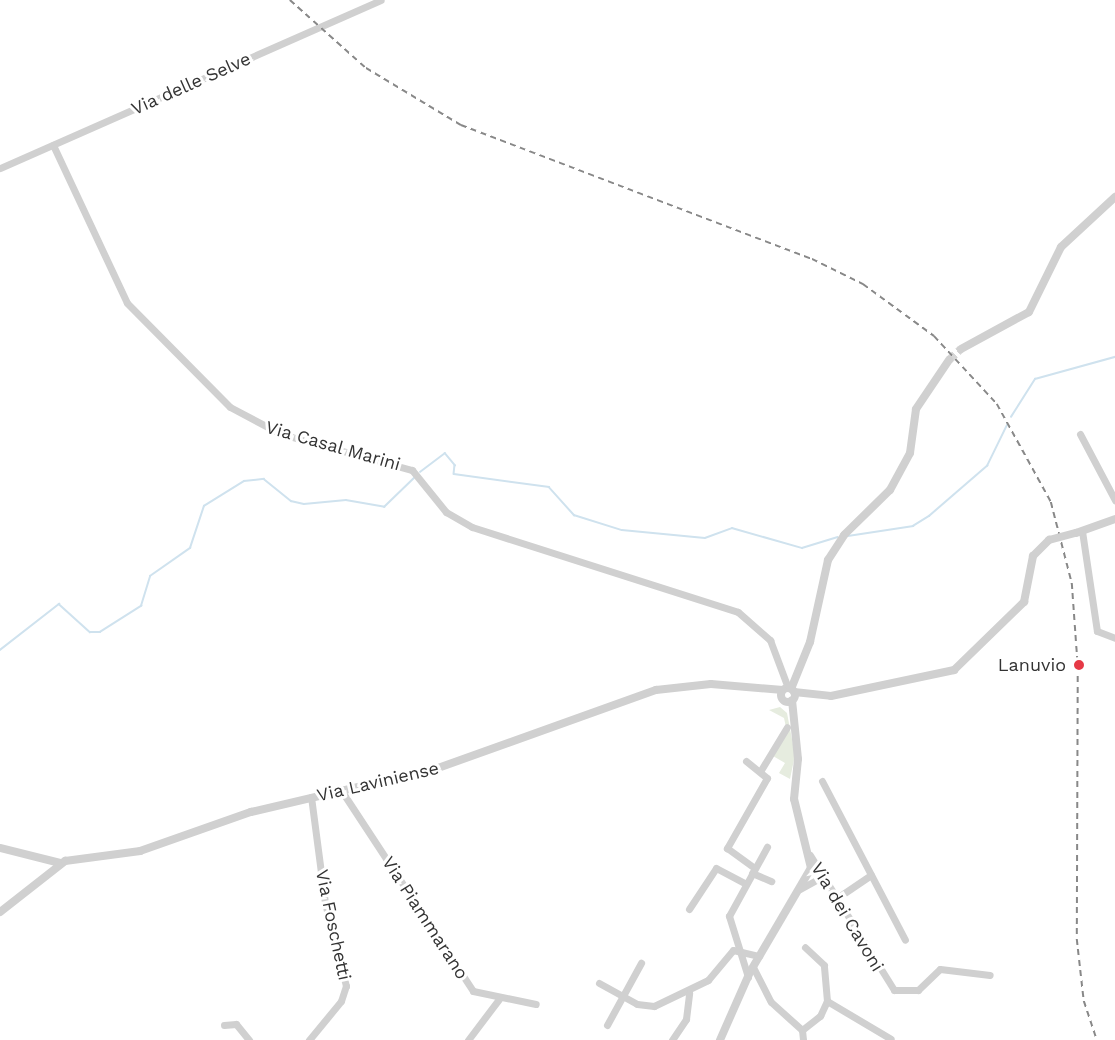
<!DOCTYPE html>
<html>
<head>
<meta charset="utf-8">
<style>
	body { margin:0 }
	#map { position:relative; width:1115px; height:1040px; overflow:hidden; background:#fff; font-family:"Work Sans",sans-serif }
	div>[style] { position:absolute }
	.green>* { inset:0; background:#e6ecdf }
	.stream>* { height:1.5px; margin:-0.75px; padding:0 0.75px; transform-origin:0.75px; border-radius:0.75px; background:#cfe2ee }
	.tertiary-tunnel>* { height:8px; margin-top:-4px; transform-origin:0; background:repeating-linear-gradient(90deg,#d6d6d6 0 8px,transparent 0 12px) }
	.minor>* { height:7px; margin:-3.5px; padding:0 3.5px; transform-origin:3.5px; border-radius:3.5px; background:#d0d0d0 }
	.tertiary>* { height:8px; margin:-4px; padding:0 4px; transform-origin:4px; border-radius:4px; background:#d0d0d0 }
	.tertiary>.ring { margin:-4px; padding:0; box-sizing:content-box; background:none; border:8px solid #d0d0d0; border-radius:50% }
	.rail>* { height:1.5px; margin-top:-0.75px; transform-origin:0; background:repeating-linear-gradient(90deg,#888 0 6px,transparent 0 10.5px) }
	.tertiary-bridge>* { height:8px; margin:-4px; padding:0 4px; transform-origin:4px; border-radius:4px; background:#d0d0d0 }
	.dots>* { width:16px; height:16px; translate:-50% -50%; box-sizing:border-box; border:3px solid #fff; border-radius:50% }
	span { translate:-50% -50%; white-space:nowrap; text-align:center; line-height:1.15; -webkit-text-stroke:6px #fff; paint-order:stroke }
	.street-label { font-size:18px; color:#333 }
	.poi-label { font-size:18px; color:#333 }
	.right { translate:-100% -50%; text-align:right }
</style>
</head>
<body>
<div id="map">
	<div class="green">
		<div style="clip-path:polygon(780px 707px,787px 713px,795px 755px,790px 779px,779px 773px,785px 763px,773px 756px,787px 732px,784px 718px,769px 710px)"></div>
	</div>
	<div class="stream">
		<div style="left:1011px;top:417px;width:45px;rotate:-57.7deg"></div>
		<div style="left:1035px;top:379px;width:83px;rotate:-15.4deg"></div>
		<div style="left:420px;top:472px;width:31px;rotate:-37deg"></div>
		<div style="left:445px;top:453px;width:16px;rotate:50deg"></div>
		<div style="left:455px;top:465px;width:9px;rotate:96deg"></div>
		<div style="left:454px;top:474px;width:96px;rotate:7.8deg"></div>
		<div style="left:549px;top:487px;width:38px;rotate:48deg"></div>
		<div style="left:574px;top:515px;width:50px;rotate:17.4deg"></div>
		<div style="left:622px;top:530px;width:83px;rotate:5.5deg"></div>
		<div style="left:705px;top:538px;width:29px;rotate:-20deg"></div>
		<div style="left:732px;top:528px;width:73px;rotate:15.9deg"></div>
		<div style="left:802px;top:548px;width:37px;rotate:-17deg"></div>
		<div style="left:848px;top:536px;width:66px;rotate:-8.7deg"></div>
		<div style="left:913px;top:526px;width:19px;rotate:-32deg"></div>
		<div style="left:929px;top:516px;width:77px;rotate:-40.8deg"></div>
		<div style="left:987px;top:466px;width:46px;rotate:-64deg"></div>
		<div style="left:0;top:650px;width:75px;rotate:-37.9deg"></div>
		<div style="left:59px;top:604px;width:42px;rotate:42.1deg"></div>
		<div style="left:90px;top:632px;width:10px"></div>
		<div style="left:100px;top:632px;width:49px;rotate:-32.4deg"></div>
		<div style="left:141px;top:606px;width:31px;rotate:-73deg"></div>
		<div style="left:150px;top:576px;width:49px;rotate:-35deg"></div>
		<div style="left:190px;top:548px;width:44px;rotate:-71.6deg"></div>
		<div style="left:204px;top:506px;width:47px;rotate:-32deg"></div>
		<div style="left:244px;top:481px;width:20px;rotate:-6deg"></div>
		<div style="left:264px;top:479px;width:35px;rotate:39deg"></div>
		<div style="left:291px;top:501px;width:13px;rotate:13deg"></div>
		<div style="left:304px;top:504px;width:42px;rotate:-5.4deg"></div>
		<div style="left:346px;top:500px;width:39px;rotate:10deg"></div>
		<div style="left:384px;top:507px;width:43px;rotate:-44.1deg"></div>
	</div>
	<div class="tertiary-tunnel">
		<div style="left:949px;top:360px;width:16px;rotate:-43deg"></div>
	</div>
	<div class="minor">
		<div style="left:53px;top:145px;width:174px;rotate:64.9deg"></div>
		<div style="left:127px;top:303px;width:146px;rotate:45.3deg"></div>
		<div style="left:230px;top:407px;width:58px;rotate:27.9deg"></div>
		<div style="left:281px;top:434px;width:136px;rotate:15.4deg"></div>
		<div style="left:412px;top:470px;width:54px;rotate:51deg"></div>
		<div style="left:446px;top:512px;width:30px;rotate:30deg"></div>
		<div style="left:472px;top:527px;width:279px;rotate:17.7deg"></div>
		<div style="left:738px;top:612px;width:43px;rotate:41.2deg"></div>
		<div style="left:770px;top:640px;width:51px;rotate:69.4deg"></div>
		<div style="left:0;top:168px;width:416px;rotate:-23.8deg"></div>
		<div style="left:1080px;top:434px;width:75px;rotate:62.1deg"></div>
		<div style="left:1082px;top:531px;width:101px;rotate:81.5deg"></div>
		<div style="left:1097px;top:631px;width:19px;rotate:21deg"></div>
		<div style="left:746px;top:761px;width:27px;rotate:39deg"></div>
		<div style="left:767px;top:778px;width:81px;rotate:119.7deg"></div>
		<div style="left:727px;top:848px;width:34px;rotate:36deg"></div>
		<div style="left:761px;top:770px;width:50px;rotate:-58.8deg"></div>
		<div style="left:822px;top:781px;width:179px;rotate:62.4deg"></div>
		<div style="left:341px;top:790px;width:240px;rotate:56.7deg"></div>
		<div style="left:473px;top:991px;width:64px;rotate:11.7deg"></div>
		<div style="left:810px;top:855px;width:159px;rotate:58.1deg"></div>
		<div style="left:894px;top:990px;width:24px"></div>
		<div style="left:918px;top:990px;width:30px;rotate:-44deg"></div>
		<div style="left:940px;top:969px;width:50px;rotate:6.8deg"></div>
		<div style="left:752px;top:873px;width:21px;rotate:23deg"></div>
		<div style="left:800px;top:889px;width:29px;rotate:-29deg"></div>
		<div style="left:837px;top:898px;width:41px;rotate:-34.1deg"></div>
		<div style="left:689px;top:909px;width:49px;rotate:-56.6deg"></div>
		<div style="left:716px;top:868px;width:34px;rotate:28deg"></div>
		<div style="left:753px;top:967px;width:39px;rotate:63deg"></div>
		<div style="left:771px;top:1002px;width:42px;rotate:42.1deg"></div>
		<div style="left:802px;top:1030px;width:23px;rotate:-38deg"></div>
		<div style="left:820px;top:1016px;width:17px;rotate:-65deg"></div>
		<div style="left:827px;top:1001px;width:36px;rotate:-95deg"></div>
		<div style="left:824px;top:965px;width:26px;rotate:-137deg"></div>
		<div style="left:748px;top:977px;width:64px;rotate:-107.3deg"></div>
		<div style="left:729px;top:916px;width:79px;rotate:-61.2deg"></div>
		<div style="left:599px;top:983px;width:43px;rotate:28.9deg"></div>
		<div style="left:637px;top:1004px;width:17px;rotate:7deg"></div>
		<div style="left:654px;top:1006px;width:60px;rotate:-25.7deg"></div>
		<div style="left:708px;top:980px;width:39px;rotate:-50deg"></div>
		<div style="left:733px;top:950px;width:27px;rotate:13deg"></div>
		<div style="left:827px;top:1001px;width:74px;rotate:30.7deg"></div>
		<div style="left:224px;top:1025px;width:12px;rotate:-5deg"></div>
		<div style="left:236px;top:1024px;width:21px;rotate:51deg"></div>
		<div style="left:607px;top:1025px;width:71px;rotate:-61.3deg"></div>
		<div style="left:802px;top:1030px;width:10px;rotate:84deg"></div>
		<div style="left:309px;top:1040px;width:50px;rotate:-50.6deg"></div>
		<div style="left:341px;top:1001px;width:16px;rotate:-72deg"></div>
		<div style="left:346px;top:986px;width:86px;rotate:-104.2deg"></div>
		<div style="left:325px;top:903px;width:107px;rotate:-97.5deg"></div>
		<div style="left:468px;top:1040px;width:51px;rotate:-52.9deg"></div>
		<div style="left:672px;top:1040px;width:25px;rotate:-56deg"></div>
		<div style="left:686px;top:1019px;width:26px;rotate:-83deg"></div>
	</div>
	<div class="tertiary">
		<div style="left:961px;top:349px;width:77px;rotate:-28.6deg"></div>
		<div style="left:1029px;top:312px;width:72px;rotate:-63.8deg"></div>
		<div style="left:1061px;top:247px;width:74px;rotate:-42.8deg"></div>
		<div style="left:1076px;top:533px;width:41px;rotate:-19.7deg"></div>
		<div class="ring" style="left:781px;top:688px;width:6px;height:6px"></div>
		<div style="left:791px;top:689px;width:51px;rotate:-68deg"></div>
		<div style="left:810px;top:642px;width:84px;rotate:-77.6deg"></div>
		<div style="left:828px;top:560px;width:30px;rotate:-57deg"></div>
		<div style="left:844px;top:535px;width:64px;rotate:-44.4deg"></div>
		<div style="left:890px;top:490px;width:42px;rotate:-61.6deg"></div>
		<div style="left:910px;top:453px;width:44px;rotate:-82.2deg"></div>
		<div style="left:916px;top:409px;width:59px;rotate:-56deg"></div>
		<div style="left:794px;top:692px;width:37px;rotate:6deg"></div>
		<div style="left:831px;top:696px;width:126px;rotate:-11.9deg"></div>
		<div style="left:954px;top:670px;width:98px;rotate:-44.2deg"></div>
		<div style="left:1024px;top:602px;width:47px;rotate:-78.9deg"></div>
		<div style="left:1033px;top:556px;width:23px;rotate:-45deg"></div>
		<div style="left:0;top:848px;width:62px;rotate:14deg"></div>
		<div style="left:0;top:912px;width:83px;rotate:-38.1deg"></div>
		<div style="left:65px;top:861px;width:76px;rotate:-7.6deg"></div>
		<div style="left:140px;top:851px;width:118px;rotate:-19.4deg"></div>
		<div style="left:251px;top:812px;width:192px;rotate:-13.2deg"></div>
		<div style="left:438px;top:768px;width:232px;rotate:-19.7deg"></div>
		<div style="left:656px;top:690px;width:55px;rotate:-6.2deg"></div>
		<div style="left:711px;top:684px;width:72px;rotate:4.8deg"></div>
		<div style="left:720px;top:1040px;width:74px;rotate:-66.2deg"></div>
		<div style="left:750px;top:972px;width:121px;rotate:-59.6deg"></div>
		<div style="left:811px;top:868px;width:71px;rotate:-103.8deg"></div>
		<div style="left:794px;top:799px;width:40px;rotate:-84.3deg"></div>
		<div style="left:798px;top:759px;width:59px;rotate:-95.8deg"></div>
	</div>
	<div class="rail">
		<div style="left:290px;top:0;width:102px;rotate:41.8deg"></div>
		<div style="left:366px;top:68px;width:111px;rotate:31deg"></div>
		<div style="left:461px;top:125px;width:376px;rotate:20.9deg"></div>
		<div style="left:812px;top:259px;width:57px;rotate:26.1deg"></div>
		<div style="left:863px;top:284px;width:88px;rotate:36.2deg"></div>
		<div style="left:934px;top:336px;width:93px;rotate:47.2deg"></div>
		<div style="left:997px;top:404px;width:112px;rotate:61.1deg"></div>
		<div style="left:1051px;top:502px;width:84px;rotate:75.5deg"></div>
		<div style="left:1072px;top:583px;width:83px;rotate:85.9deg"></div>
		<div style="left:1078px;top:666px;width:273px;rotate:90.2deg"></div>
		<div style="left:1077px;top:939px;width:62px;rotate:83.6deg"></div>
		<div style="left:1084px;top:1001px;width:41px;rotate:71.6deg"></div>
	</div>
	<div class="tertiary-bridge">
		<div style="left:1049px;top:540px;width:28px;rotate:-15deg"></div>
	</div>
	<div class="dots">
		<div style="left:1079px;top:665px;background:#e63946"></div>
	</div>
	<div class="street-label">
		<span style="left:191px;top:84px;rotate:-24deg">Via delle Selve</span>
		<span style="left:333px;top:446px;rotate:16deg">Via Casal Marini</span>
		<span style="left:378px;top:782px;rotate:-13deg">Via Laviniense</span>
		<span style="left:847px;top:917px;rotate:59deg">Via dei Cavoni</span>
		<span style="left:425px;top:918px;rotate:57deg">Via Piammarano</span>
		<span style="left:333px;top:925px;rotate:78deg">Via Foschetti</span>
	</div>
	<div class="poi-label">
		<span class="right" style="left:1066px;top:665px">Lanuvio</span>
	</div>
</div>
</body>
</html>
